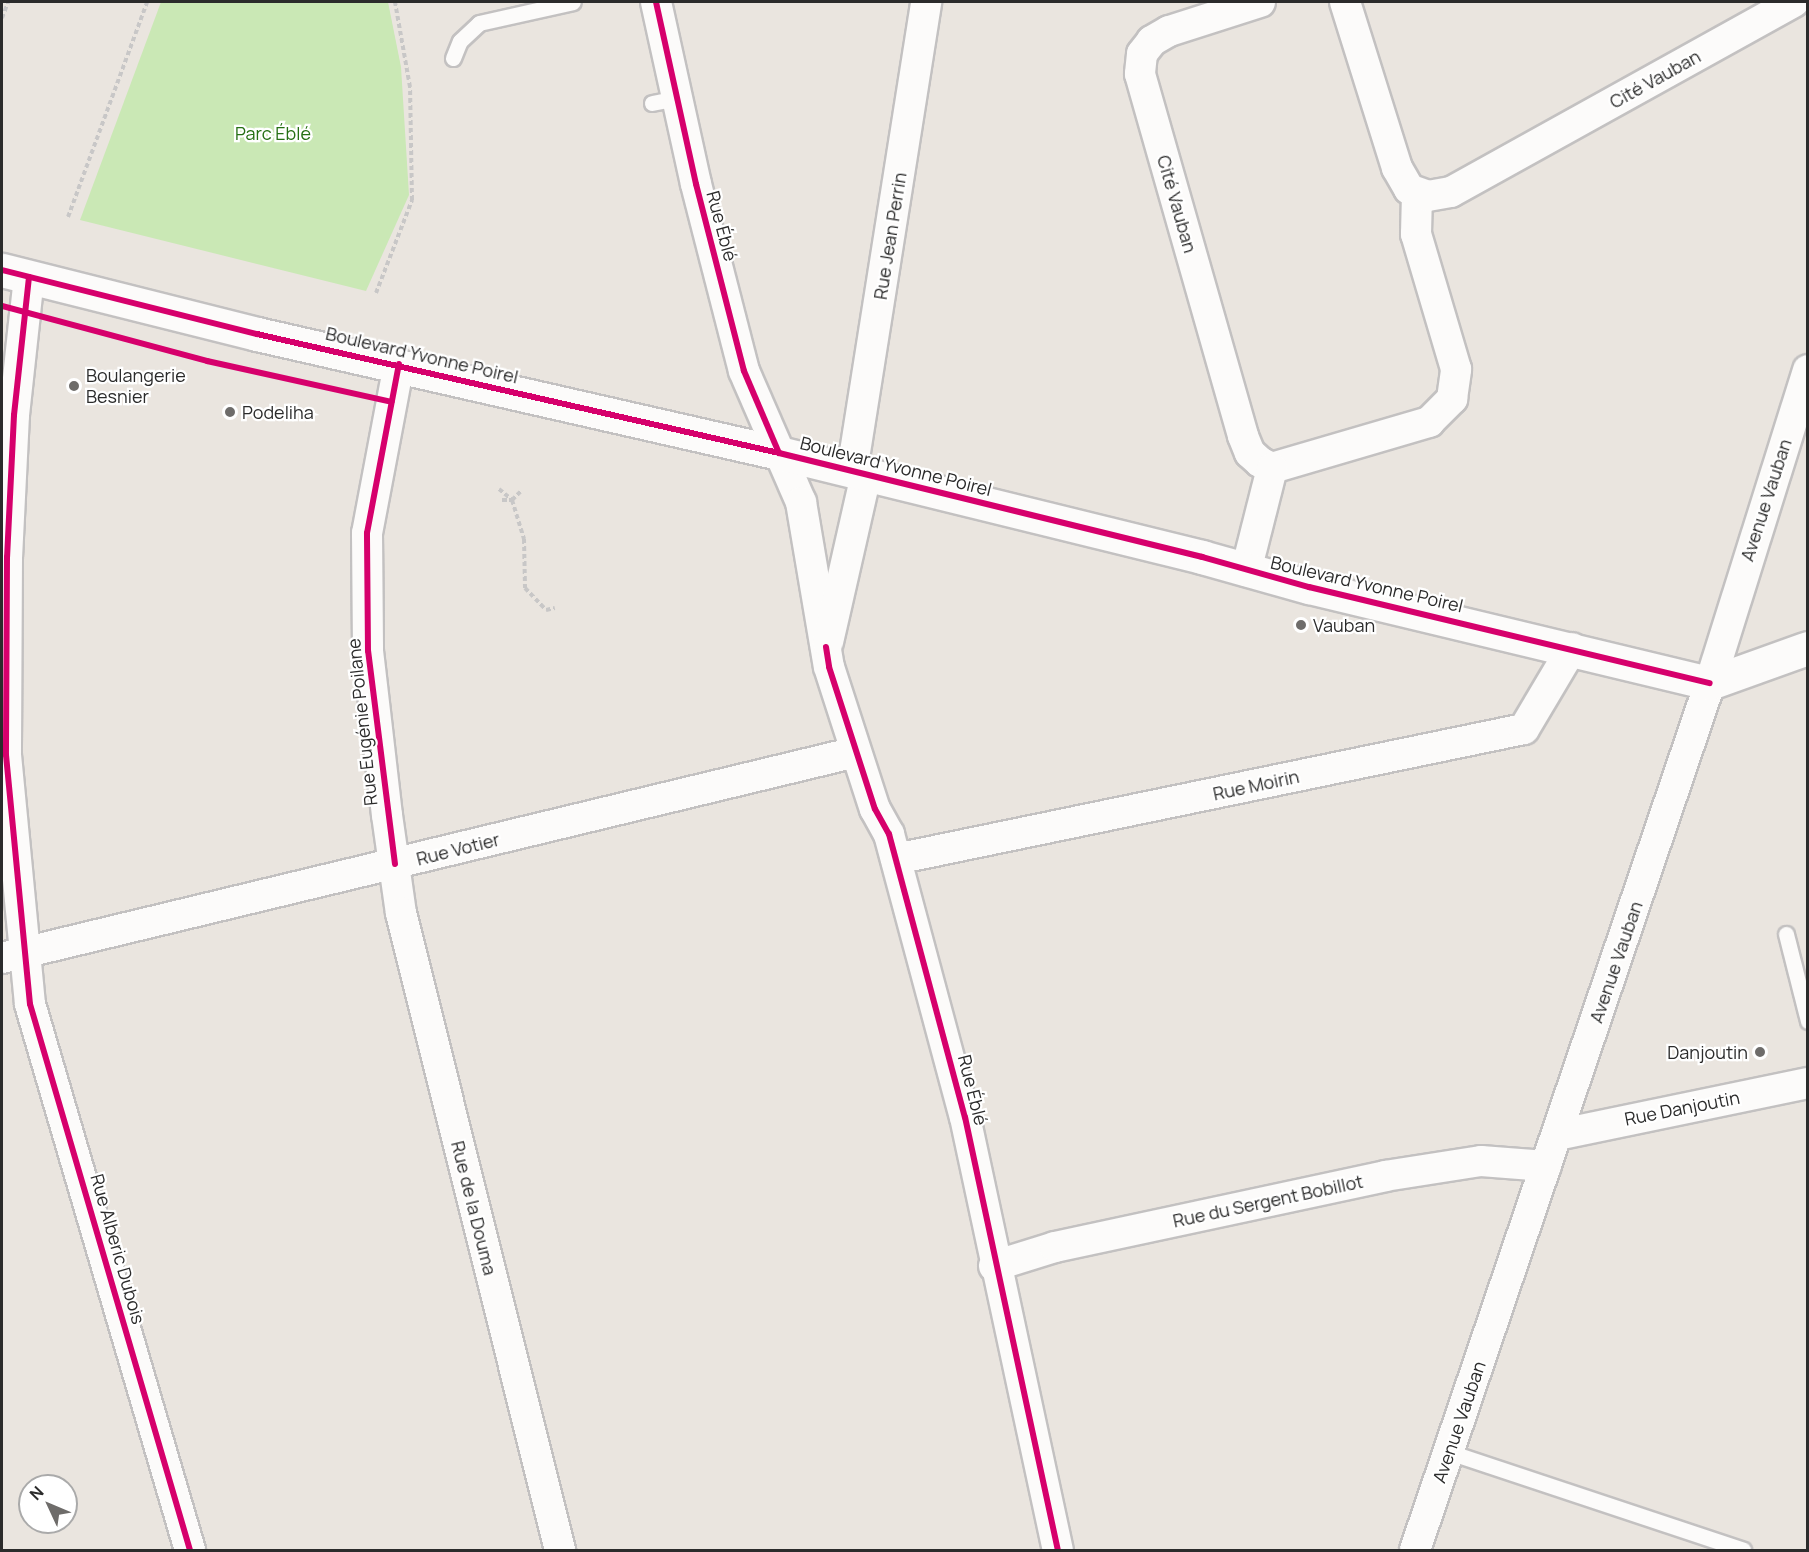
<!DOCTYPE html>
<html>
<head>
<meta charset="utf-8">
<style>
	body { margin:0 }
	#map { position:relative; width:1809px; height:1552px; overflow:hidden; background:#eae5df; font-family:Manrope,sans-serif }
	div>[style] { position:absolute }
	.green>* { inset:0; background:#cae8b5 }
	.path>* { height:4px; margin-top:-2px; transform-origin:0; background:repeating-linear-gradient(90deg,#c8c7c7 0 4.5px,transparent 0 7.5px) }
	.roads { filter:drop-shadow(2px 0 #c3c1c1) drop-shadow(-2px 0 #c3c1c1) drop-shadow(0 2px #c3c1c1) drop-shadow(0 -2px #c3c1c1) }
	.service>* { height:15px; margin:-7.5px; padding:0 7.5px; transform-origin:7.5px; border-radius:7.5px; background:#fcfbfa }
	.minor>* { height:30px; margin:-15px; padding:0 15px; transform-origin:15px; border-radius:15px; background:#fcfbfa }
	.tertiary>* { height:33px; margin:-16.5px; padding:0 16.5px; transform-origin:16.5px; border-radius:16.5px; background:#fcfbfa }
	.cycleway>* { height:6px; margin:-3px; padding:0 3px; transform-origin:3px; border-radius:3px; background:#d6006c }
	.dots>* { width:16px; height:16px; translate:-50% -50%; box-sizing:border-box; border:3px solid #fff; border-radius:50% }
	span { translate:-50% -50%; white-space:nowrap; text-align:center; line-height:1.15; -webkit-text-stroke:4.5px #fff; paint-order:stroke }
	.street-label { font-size:18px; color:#2b2b2b }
	.park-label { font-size:18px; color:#256f13 }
	.poi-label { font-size:18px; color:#2b2b2b }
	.left { translate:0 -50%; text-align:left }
	.right { translate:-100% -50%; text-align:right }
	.frame { position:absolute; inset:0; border:3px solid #2b2b2b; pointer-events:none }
	.north { position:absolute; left:18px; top:1474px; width:60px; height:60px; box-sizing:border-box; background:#fff; border:2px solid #aaa; border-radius:50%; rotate:314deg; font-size:16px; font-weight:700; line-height:24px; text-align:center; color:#2b2b2b }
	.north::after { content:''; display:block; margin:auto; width:21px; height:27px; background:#6e6c6a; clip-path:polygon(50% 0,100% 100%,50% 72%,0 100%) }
</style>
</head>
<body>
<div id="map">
	<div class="green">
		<div style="clip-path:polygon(161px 2px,388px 2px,401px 67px,409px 195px,366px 291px,80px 220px)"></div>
	</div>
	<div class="path">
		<div style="left:2px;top:18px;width:17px;rotate:-69deg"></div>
		<div style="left:68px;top:217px;width:229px;rotate:-69.8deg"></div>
		<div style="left:376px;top:293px;width:100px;rotate:-68.8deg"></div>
		<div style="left:412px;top:200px;width:113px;rotate:-91deg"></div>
		<div style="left:410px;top:87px;width:86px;rotate:-100deg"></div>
		<div style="left:499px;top:489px;width:17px;rotate:40deg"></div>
		<div style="left:512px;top:500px;width:13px;rotate:-45deg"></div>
		<div style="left:502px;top:500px;width:10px"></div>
		<div style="left:512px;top:500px;width:41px;rotate:72.9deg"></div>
		<div style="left:524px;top:539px;width:49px;rotate:88.8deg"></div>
		<div style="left:525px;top:588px;width:30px;rotate:46deg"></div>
		<div style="left:546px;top:610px;width:9px;rotate:-13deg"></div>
	</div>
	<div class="roads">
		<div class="service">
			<div style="left:453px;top:58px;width:18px;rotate:-68deg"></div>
			<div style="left:460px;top:41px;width:26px;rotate:-43deg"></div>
			<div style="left:479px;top:23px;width:96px;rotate:-12.6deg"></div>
			<div style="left:652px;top:103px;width:25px;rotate:-11deg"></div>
			<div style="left:1786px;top:934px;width:90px;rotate:75.8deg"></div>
			<div style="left:1449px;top:1452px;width:310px;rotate:18.4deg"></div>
		</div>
		<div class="minor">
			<div style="left:656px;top:2px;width:186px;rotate:77.6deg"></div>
			<div style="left:696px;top:184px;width:193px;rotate:75.6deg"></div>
			<div style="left:744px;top:371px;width:143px;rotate:66.5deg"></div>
			<div style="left:801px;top:502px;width:167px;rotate:80.4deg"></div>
			<div style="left:829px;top:667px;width:149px;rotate:72.1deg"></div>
			<div style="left:875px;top:809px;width:29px;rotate:61deg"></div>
			<div style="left:889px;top:834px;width:293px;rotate:75deg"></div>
			<div style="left:965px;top:1117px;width:443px;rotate:77.9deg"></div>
			<div style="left:1260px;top:2px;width:96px;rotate:162.3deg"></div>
			<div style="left:1169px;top:31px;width:20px;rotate:150deg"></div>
			<div style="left:1152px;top:41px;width:16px;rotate:128deg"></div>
			<div style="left:1142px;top:54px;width:20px;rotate:96deg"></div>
			<div style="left:1140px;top:74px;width:376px;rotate:74.1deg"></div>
			<div style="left:1243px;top:436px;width:18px;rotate:68deg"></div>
			<div style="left:1250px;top:453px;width:13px;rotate:42deg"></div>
			<div style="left:1260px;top:462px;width:13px;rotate:27deg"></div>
			<div style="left:1272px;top:468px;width:164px;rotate:-16.3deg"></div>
			<div style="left:1429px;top:422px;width:33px;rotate:-45deg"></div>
			<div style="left:1452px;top:399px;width:30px;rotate:-82deg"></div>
			<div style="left:1456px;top:369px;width:141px;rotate:-106.5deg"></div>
			<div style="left:1416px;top:234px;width:40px;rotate:-88.6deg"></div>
			<div style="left:1345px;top:2px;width:174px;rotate:72.6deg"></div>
			<div style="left:1397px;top:168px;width:24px;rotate:60deg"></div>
			<div style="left:1409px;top:189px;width:20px;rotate:20deg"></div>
			<div style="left:1428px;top:196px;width:23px;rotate:-10deg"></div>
			<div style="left:1451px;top:192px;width:392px;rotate:-29deg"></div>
			<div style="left:29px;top:277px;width:139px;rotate:96.2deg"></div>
			<div style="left:14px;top:415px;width:142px;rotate:92.8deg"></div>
			<div style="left:7px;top:557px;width:198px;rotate:90.3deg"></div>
			<div style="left:6px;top:755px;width:250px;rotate:84.5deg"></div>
			<div style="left:30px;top:1004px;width:569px;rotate:73.67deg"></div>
			<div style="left:399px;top:364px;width:172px;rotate:100.7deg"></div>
			<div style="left:367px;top:533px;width:118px;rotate:89.5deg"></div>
			<div style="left:368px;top:651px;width:165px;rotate:83.4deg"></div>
			<div style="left:387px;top:815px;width:99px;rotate:81.9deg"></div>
			<div style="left:401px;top:913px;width:657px;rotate:75.98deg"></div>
			<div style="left:852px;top:471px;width:475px;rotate:-81deg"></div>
			<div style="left:1246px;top:571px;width:106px;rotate:-75.8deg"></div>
			<div style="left:828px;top:642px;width:171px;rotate:-77.2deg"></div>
			<div style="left:896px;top:859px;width:641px;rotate:-11.7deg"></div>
			<div style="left:1524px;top:729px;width:94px;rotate:-59.3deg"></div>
			<div style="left:2px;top:958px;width:878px;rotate:-13.56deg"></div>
			<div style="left:1557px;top:1135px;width:256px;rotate:-11.7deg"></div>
			<div style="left:994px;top:1266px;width:64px;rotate:-17.3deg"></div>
			<div style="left:1055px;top:1247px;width:338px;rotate:-12.1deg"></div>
			<div style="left:1385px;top:1176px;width:97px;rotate:-8.9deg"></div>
			<div style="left:1481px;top:1161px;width:65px;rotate:4.4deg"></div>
			<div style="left:1415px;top:1550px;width:916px;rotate:-71.21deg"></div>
			<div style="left:1710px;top:683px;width:328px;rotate:-72.6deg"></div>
		</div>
		<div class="tertiary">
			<div style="left:2px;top:270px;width:263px;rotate:14.1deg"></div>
			<div style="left:257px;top:334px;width:535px;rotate:12.84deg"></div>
			<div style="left:779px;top:453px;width:436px;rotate:13.8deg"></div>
			<div style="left:1202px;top:557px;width:111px;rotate:15.7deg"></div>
			<div style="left:1309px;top:587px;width:412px;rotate:13.5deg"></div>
			<div style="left:1710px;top:683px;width:104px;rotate:-19.7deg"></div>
		</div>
	</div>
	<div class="cycleway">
		<div style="left:656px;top:2px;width:186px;rotate:77.6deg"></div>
		<div style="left:696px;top:184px;width:193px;rotate:75.6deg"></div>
		<div style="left:744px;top:371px;width:89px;rotate:66.9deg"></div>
		<div style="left:2px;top:270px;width:263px;rotate:14.1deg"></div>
		<div style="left:257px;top:334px;width:535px;rotate:12.84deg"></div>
		<div style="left:779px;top:453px;width:436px;rotate:13.8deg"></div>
		<div style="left:1202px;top:557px;width:111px;rotate:15.7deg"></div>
		<div style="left:1309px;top:587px;width:412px;rotate:13.5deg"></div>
		<div style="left:29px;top:277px;width:139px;rotate:96.2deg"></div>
		<div style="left:14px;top:415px;width:142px;rotate:92.8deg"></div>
		<div style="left:7px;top:557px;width:198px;rotate:90.3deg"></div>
		<div style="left:6px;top:755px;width:250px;rotate:84.5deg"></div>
		<div style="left:30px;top:1004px;width:569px;rotate:73.67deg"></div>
		<div style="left:2px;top:306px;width:212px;rotate:15deg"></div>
		<div style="left:207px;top:361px;width:189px;rotate:12.5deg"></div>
		<div style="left:826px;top:647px;width:20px;rotate:81deg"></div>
		<div style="left:829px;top:667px;width:149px;rotate:72.1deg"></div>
		<div style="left:875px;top:809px;width:29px;rotate:61deg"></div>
		<div style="left:889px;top:834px;width:293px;rotate:75deg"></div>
		<div style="left:965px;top:1117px;width:443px;rotate:77.9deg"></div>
		<div style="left:395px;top:864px;width:215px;rotate:-97.2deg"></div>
		<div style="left:368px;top:651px;width:118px;rotate:-90.5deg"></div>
		<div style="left:367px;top:533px;width:172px;rotate:-79.3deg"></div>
	</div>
	<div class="dots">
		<div style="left:74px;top:386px;background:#6e6c6a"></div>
		<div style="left:230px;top:412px;background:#6e6c6a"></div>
		<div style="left:1301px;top:625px;background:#6e6c6a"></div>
		<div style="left:1760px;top:1052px;background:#6e6c6a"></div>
	</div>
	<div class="street-label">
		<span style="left:1655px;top:79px;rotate:-29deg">Cité Vauban</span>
		<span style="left:1177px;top:204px;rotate:74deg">Cité Vauban</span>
		<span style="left:722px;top:226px;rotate:75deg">Rue Éblé</span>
		<span style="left:890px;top:236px;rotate:-81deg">Rue Jean Perrin</span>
		<span style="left:422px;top:355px;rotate:13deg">Boulevard Yvonne Poirel</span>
		<span style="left:896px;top:466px;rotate:14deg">Boulevard Yvonne Poirel</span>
		<span style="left:1766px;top:500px;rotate:-72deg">Avenue Vauban</span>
		<span style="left:1367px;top:584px;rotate:13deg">Boulevard Yvonne Poirel</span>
		<span style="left:362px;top:722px;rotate:-96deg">Rue Eugénie Poilane</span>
		<span style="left:1256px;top:785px;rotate:-12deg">Rue Moirin</span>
		<span style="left:458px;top:849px;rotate:-14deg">Rue Votier</span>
		<span style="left:1616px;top:962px;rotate:-71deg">Avenue Vauban</span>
		<span style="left:973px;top:1090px;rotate:76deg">Rue Éblé</span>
		<span style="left:1682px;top:1108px;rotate:-11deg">Rue Danjoutin</span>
		<span style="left:1268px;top:1201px;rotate:-12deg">Rue du Sergent Bobillot</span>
		<span style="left:474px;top:1208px;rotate:76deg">Rue de la Douma</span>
		<span style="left:118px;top:1249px;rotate:74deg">Rue Alberic Dubois</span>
		<span style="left:1459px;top:1422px;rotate:-71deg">Avenue Vauban</span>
	</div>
	<div class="park-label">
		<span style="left:273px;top:133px">Parc Éblé</span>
	</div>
	<div class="poi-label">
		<span class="left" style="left:86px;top:386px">Boulangerie<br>Besnier</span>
		<span class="left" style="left:242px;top:412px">Podeliha</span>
		<span class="left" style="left:1313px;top:625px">Vauban</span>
		<span class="right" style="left:1748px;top:1052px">Danjoutin</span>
	</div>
	<div class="frame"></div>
	<div class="north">N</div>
</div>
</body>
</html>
